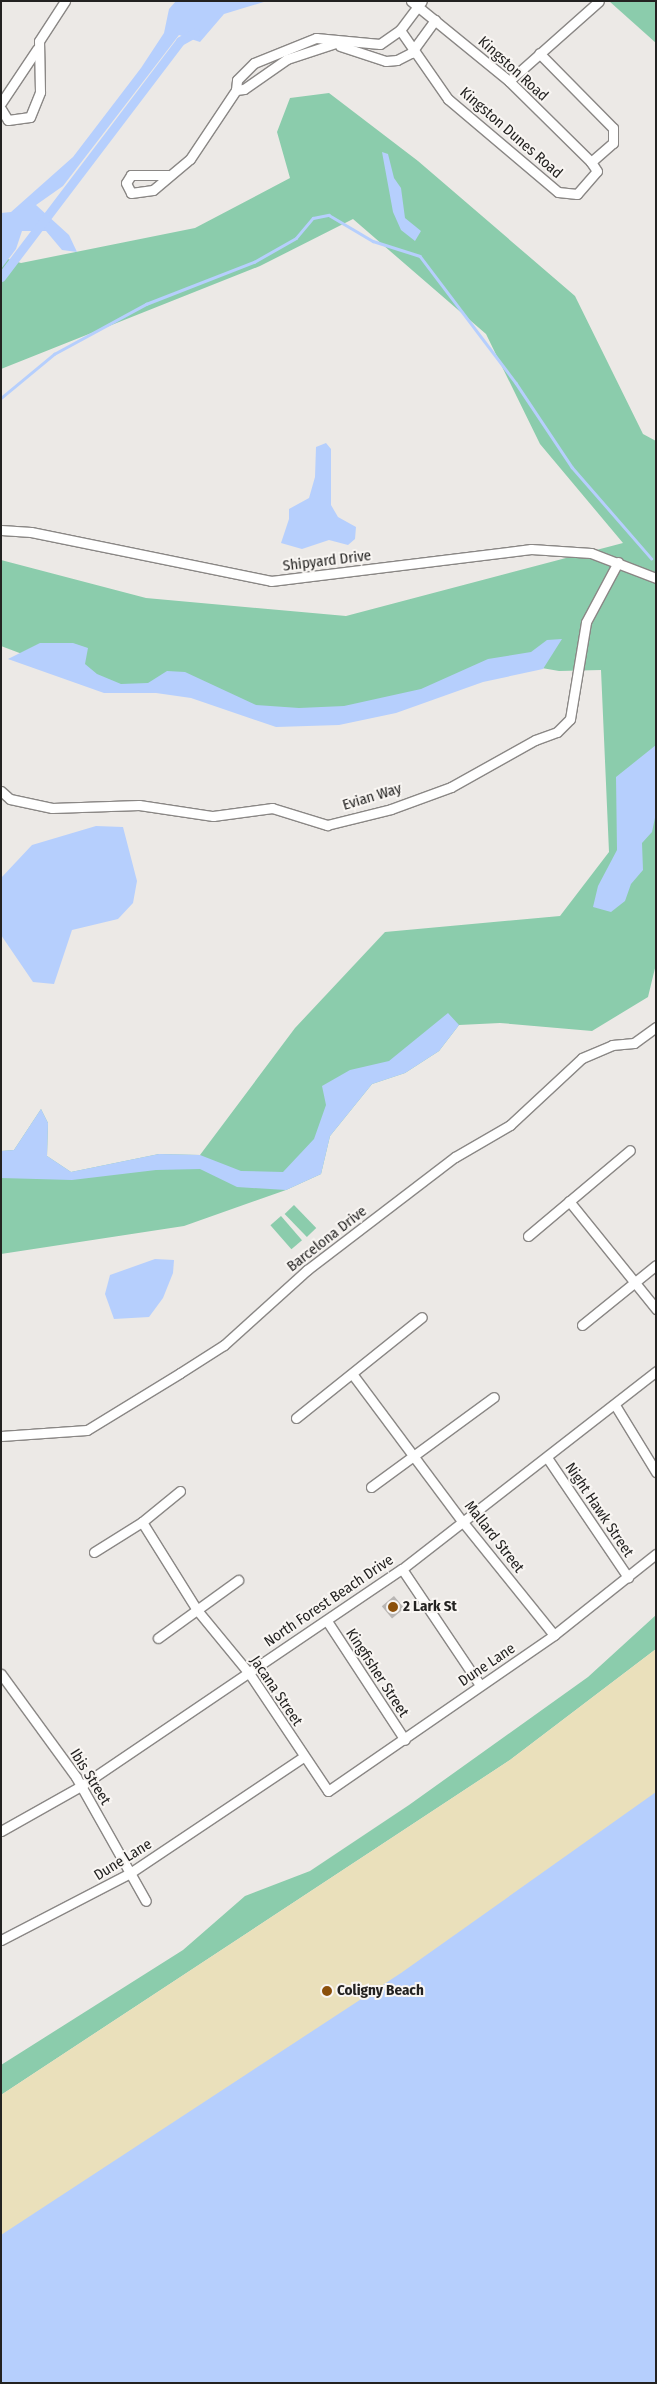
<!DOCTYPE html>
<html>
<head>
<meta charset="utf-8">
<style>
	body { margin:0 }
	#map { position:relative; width:657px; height:2384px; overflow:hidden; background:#ece9e6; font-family:"Fira Sans Condensed",sans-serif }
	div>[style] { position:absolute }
	.green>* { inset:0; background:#8bccac; transform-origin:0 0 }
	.sand>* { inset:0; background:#eae0bb }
	.water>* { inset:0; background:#b6cffd }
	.stream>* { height:2.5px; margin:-1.25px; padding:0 1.25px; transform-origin:1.25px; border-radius:1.25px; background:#b6cffd }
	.canal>* { height:9px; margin:-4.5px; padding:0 4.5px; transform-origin:4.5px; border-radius:4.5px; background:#b6cffd }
	.building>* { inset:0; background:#b8b5b3; transform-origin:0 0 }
	.roads { filter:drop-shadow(1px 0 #8a8785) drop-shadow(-1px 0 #8a8785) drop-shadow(0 1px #8a8785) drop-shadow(0 -1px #8a8785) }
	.minor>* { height:9px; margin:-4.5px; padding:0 4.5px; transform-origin:4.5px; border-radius:4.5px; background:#fff }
	.dots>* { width:14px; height:14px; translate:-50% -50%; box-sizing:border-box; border:2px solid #f9f6f3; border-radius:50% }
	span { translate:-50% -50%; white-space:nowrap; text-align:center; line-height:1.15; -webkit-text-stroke:4px #f9f6f3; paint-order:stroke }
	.street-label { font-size:15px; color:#232221 }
	.poi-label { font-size:15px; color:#232221; font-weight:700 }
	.left { translate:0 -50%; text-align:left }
	.frame { position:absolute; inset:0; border:2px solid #232221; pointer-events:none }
</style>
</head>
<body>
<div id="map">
	<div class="green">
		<div style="clip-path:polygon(609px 1px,656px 1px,656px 43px)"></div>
		<div style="clip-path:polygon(329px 93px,418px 161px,575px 296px,643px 434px,656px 441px,656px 964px,648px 997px,592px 1031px,500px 1023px,459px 1025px,439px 1051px,405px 1073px,372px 1084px,330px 1136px,321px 1174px,286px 1190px,184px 1226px,1px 1254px,1px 1151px,14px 1150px,41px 1109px,48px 1123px,47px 1156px,71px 1172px,159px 1154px,200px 1155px,295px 1028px,385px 932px,560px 916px,609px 852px,601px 670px,559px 671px,519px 664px,362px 719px,268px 719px,169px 685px,120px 691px,1px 646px,1px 560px,146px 598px,346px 616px,623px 543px,540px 444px,486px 334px,353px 219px,260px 266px,1px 369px,1px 257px,21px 263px,195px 228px,290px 178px,277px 132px,290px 98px)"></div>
		<div style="left:294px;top:1205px;width:32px;height:13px;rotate:46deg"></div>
		<div style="left:281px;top:1216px;width:32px;height:14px;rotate:49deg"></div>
		<div style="clip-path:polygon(656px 1615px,656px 1649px,510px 1760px,1px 2095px,1px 2065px,183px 1950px,245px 1896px,310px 1871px,409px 1805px,588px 1677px)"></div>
	</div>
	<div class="sand">
		<div style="clip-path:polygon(656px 1649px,656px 1887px,1px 2316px,1px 2095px,510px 1760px)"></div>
	</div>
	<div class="water">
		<div style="clip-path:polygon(176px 1px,267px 1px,224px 14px,200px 42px,179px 35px,63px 186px,36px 205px,69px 235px,77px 252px,62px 250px,46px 231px,22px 231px,16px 249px,1px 269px,1px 213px,11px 212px,73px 157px,141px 68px,164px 33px,169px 9px)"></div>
		<div style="clip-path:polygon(382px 152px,388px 154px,394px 178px,401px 188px,405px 218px,421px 231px,415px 241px,401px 230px,393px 212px)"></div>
		<div style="clip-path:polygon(326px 443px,331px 449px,331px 505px,338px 517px,356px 527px,355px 539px,348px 545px,329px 540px,302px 549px,281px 543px,289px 519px,289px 509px,309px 498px,315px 477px,316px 447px)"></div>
		<div style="clip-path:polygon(562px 639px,543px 669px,483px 682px,396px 713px,339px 725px,276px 727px,191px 698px,156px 693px,104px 693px,8px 659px,40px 643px,73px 643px,88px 648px,85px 664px,97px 674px,121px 684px,148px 683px,167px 671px,185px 672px,256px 705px,299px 708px,344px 706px,421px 689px,488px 659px,531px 652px,547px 640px)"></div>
		<div style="clip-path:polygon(656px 745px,656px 813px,652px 832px,642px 843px,643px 870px,631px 884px,625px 901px,611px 912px,593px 907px,598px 886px,617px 850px,616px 777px)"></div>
		<div style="clip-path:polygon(96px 826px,123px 827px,137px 881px,133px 903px,118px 919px,72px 930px,54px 984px,33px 982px,1px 935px,1px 878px,32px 845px)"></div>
		<div style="clip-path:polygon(448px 1013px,459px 1025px,439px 1051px,405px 1073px,372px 1084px,330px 1136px,321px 1174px,286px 1190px,237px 1187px,200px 1169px,156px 1170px,72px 1180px,1px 1178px,1px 1151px,14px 1150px,41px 1109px,48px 1123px,47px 1156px,71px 1172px,159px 1154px,200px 1155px,241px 1171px,283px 1172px,314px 1139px,326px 1105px,322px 1086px,350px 1070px,389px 1061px)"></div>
		<div style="clip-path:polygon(155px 1259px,174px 1260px,173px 1273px,163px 1298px,149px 1317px,114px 1319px,105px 1294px,110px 1275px)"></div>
		<div style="clip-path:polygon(656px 1792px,656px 2383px,1px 2383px,1px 2235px,401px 1973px)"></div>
	</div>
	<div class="stream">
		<div style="left:1px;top:398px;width:69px;rotate:-39.7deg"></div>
		<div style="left:54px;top:354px;width:105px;rotate:-28.5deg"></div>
		<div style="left:146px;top:304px;width:116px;rotate:-21.3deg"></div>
		<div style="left:254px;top:262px;width:48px;rotate:-29.7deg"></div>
		<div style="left:296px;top:238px;width:26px;rotate:-50deg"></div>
		<div style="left:313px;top:218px;width:16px;rotate:-11deg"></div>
		<div style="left:329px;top:215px;width:51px;rotate:30.6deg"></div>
		<div style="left:373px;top:241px;width:49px;rotate:17.7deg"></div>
		<div style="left:420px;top:256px;width:159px;rotate:52.9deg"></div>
		<div style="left:516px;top:383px;width:101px;rotate:56.3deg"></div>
		<div style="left:572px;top:467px;width:121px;rotate:49deg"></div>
	</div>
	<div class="canal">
		<div style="left:1px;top:277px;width:296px;rotate:-52.8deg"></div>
		<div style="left:180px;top:41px;width:18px;rotate:-29deg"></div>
	</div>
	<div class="building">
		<div style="left:394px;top:1596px;width:16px;height:16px;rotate:50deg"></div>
	</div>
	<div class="roads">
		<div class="minor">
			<div style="left:411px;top:1px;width:127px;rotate:39.2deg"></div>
			<div style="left:509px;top:81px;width:115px;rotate:44.6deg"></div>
			<div style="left:400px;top:30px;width:84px;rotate:55.2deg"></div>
			<div style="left:448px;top:99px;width:144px;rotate:40.2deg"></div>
			<div style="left:558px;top:192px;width:19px;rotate:6deg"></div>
			<div style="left:577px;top:194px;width:30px;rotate:-49deg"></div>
			<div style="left:597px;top:171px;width:11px;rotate:-124deg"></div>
			<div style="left:591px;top:162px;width:29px;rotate:-41deg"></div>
			<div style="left:613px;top:143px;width:15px;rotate:-90deg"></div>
			<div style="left:613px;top:128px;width:105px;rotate:-134.6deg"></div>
			<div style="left:340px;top:46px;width:48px;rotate:18.1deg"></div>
			<div style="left:386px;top:61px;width:11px;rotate:-5deg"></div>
			<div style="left:397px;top:60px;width:16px;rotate:-27deg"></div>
			<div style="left:411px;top:53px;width:41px;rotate:-54deg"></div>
			<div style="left:509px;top:81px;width:120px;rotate:-41.6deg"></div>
			<div style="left:236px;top:90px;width:8px;rotate:-7deg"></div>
			<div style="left:244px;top:89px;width:52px;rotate:-34.9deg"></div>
			<div style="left:287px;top:59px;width:52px;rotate:-18.1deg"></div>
			<div style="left:1px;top:103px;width:65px;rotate:-56.3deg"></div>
			<div style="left:1px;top:109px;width:13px;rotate:58deg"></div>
			<div style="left:8px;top:120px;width:22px;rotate:-8deg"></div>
			<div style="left:30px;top:117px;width:27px;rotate:-68deg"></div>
			<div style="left:40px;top:92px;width:51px;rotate:-91.1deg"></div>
			<div style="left:39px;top:41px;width:48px;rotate:-57deg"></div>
			<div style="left:168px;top:175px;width:37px;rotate:180deg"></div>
			<div style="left:131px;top:175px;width:9px;rotate:122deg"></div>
			<div style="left:126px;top:183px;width:11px;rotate:63deg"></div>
			<div style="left:131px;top:193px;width:22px;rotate:-8deg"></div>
			<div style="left:153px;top:190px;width:48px;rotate:-40deg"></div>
			<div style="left:190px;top:159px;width:83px;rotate:-56.3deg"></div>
			<div style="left:236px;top:90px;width:10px;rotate:-84deg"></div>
			<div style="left:237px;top:80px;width:24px;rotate:-45deg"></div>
			<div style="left:254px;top:63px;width:67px;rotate:-22deg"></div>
			<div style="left:316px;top:38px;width:64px;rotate:5.4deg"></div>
			<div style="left:380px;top:44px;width:24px;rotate:-35deg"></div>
			<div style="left:400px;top:30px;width:36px;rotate:-53deg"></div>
			<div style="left:1px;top:530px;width:30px;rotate:4deg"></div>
			<div style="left:31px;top:532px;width:245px;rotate:11.5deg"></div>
			<div style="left:271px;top:581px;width:262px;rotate:-7deg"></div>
			<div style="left:531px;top:549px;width:60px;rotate:3.8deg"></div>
			<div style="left:591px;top:553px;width:70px;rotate:21deg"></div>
			<div style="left:1px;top:791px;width:12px;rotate:42deg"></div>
			<div style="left:10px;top:799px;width:43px;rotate:12.1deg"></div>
			<div style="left:52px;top:808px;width:87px;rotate:-2deg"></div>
			<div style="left:139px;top:805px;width:75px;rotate:8.5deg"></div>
			<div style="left:213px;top:816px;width:60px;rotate:-7.7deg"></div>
			<div style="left:272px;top:808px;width:58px;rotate:17.2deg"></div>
			<div style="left:327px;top:825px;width:66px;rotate:-14deg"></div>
			<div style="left:391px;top:809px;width:64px;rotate:-20.1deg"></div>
			<div style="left:451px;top:787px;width:96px;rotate:-29.2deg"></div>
			<div style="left:535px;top:740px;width:23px;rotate:-20deg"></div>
			<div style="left:557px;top:732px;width:18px;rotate:-45deg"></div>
			<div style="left:570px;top:719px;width:98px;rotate:-80.6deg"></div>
			<div style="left:586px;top:622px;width:68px;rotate:-61.9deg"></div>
			<div style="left:569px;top:1201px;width:139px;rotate:51.1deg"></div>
			<div style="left:528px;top:1236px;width:133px;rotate:-40.1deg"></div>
			<div style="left:582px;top:1325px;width:95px;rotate:-39deg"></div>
			<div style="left:353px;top:1375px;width:182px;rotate:53.3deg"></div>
			<div style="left:462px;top:1521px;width:146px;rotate:51.1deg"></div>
			<div style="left:615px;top:1405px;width:79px;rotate:58.5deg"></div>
			<div style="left:296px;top:1418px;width:161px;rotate:-38.7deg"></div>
			<div style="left:1px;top:1436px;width:86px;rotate:-4deg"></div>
			<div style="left:87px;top:1430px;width:109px;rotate:-31.5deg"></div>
			<div style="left:180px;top:1373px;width:52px;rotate:-32.5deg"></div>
			<div style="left:224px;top:1345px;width:112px;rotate:-42.1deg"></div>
			<div style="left:307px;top:1270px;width:186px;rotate:-37.4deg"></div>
			<div style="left:455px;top:1157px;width:64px;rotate:-30.2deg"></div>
			<div style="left:510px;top:1125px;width:98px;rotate:-42.9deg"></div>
			<div style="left:582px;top:1058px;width:33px;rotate:-23deg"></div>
			<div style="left:612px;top:1045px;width:22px;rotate:-5deg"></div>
			<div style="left:634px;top:1043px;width:27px;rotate:-36deg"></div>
			<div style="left:548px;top:1459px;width:143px;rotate:55.9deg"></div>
			<div style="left:371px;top:1487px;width:152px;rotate:-36.2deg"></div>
			<div style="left:142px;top:1522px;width:104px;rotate:58deg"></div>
			<div style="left:197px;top:1610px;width:82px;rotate:50.5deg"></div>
			<div style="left:249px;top:1673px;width:142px;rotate:56.2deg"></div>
			<div style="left:328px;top:1791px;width:275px;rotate:-34.6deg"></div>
			<div style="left:554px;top:1635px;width:130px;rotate:-38.5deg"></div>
			<div style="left:94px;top:1552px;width:57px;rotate:-32deg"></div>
			<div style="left:142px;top:1522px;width:49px;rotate:-39.2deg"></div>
			<div style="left:402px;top:1569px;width:140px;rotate:56.1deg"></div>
			<div style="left:327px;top:1621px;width:142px;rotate:56.8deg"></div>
			<div style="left:158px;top:1638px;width:99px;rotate:-35.9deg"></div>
			<div style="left:1px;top:1674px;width:127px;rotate:53.9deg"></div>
			<div style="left:76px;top:1777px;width:142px;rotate:60.6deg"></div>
			<div style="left:1px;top:1831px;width:92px;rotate:-29.4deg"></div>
			<div style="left:81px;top:1786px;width:387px;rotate:-34.1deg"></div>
			<div style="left:402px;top:1569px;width:322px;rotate:-37.9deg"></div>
			<div style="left:1px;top:1940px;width:145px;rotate:-27.4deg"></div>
			<div style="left:130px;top:1873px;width:208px;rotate:-33.8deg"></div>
		</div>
	</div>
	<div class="dots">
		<div style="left:393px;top:1607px;background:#8b500b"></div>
		<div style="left:327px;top:1991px;background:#8b500b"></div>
	</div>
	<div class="street-label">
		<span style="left:513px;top:69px;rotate:42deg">Kingston Road</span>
		<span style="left:511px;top:133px;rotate:41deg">Kingston Dunes Road</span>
		<span style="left:327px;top:561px;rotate:-7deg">Shipyard Drive</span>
		<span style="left:372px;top:797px;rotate:-17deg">Evian Way</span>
		<span style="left:327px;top:1239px;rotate:-38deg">Barcelona Drive</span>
		<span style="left:599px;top:1510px;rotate:56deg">Night Hawk Street</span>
		<span style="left:494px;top:1537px;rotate:52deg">Mallard Street</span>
		<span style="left:329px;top:1601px;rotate:-34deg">North Forest Beach Drive</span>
		<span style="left:487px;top:1665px;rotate:-34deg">Dune Lane</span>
		<span style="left:377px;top:1673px;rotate:57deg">Kingfisher Street</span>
		<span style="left:276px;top:1691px;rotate:56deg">Jacana Street</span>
		<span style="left:90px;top:1777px;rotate:58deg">Ibis Street</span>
		<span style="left:123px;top:1860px;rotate:-32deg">Dune Lane</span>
	</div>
	<div class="poi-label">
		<span class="left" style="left:403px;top:1607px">2 Lark St</span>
		<span class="left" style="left:337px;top:1991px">Coligny Beach</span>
	</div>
	<div class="frame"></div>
</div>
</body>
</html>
